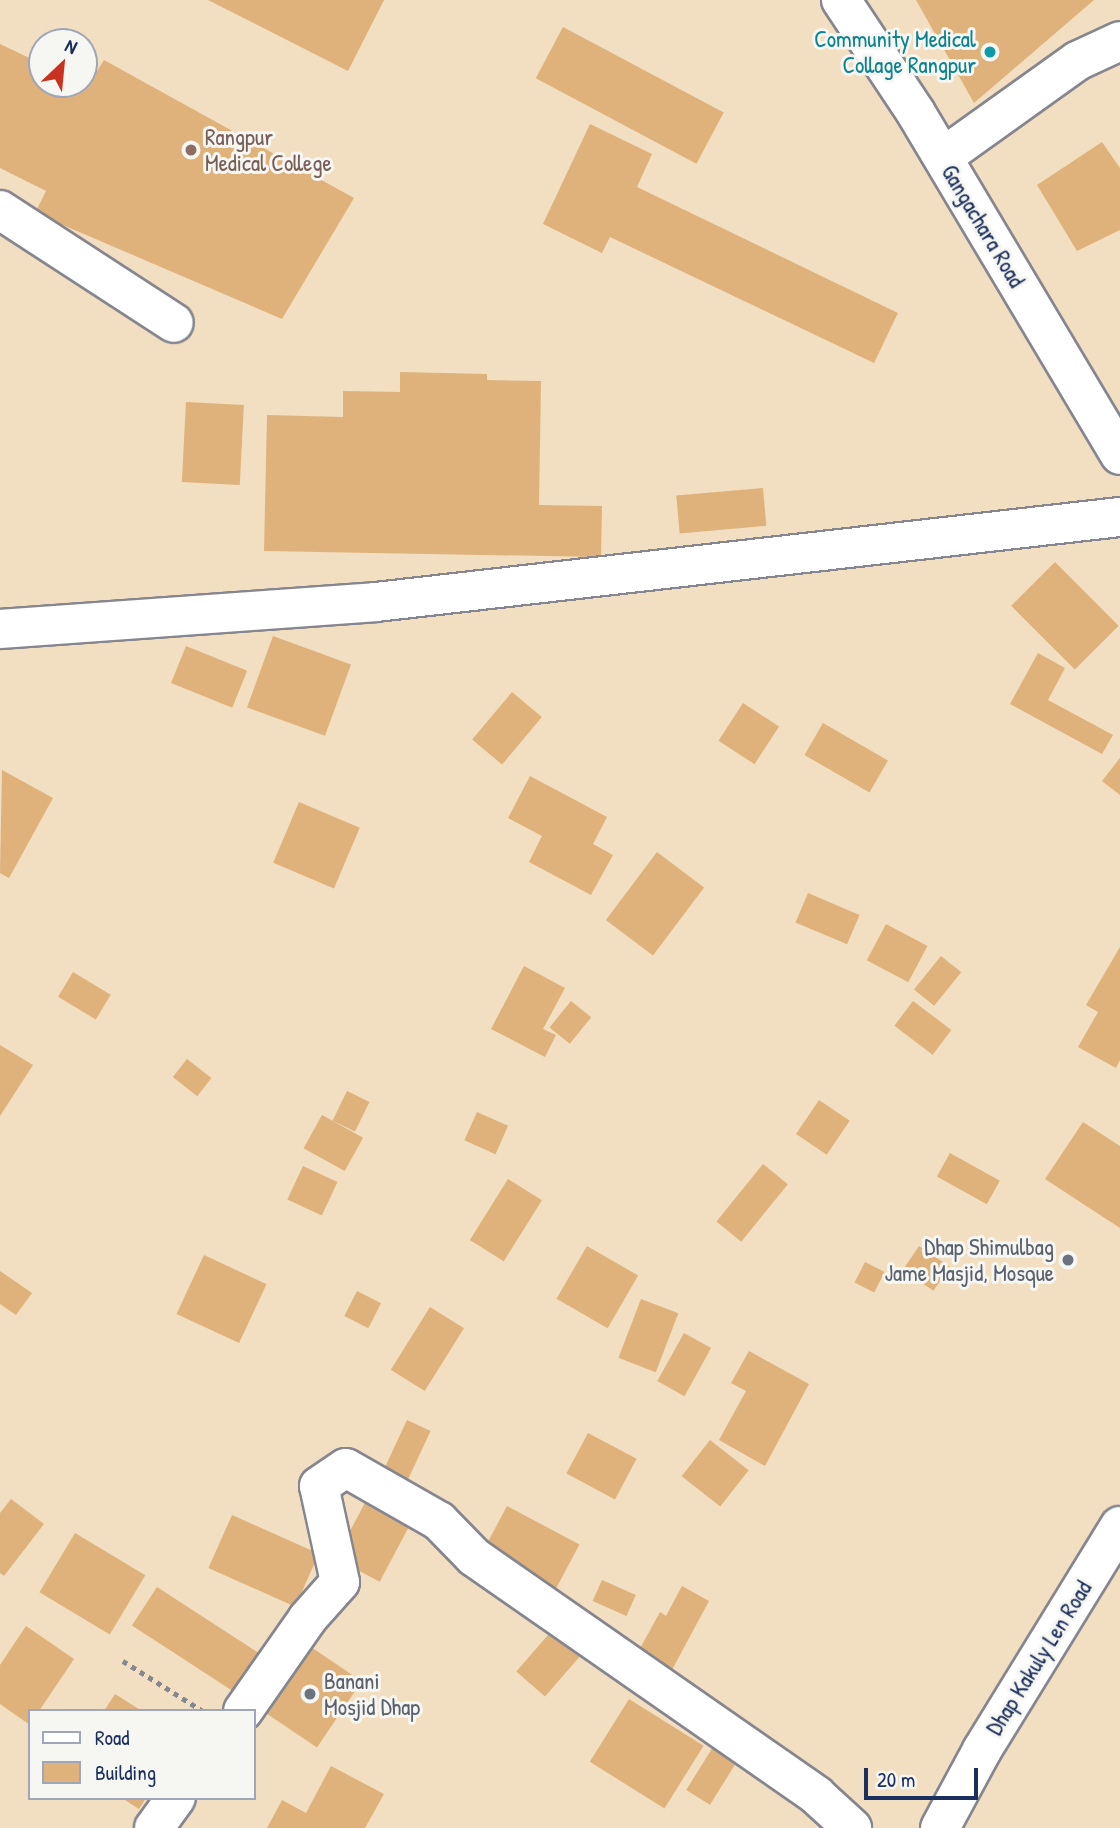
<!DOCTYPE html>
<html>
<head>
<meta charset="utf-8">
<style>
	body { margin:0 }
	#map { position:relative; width:1120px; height:1828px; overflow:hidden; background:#f2dec1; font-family:"Patrick Hand",sans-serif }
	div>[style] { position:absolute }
	.building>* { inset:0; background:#dfb27b; transform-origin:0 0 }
	.path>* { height:4.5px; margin-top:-2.25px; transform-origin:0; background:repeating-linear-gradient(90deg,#868690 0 5px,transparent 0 10px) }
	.roads { filter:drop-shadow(2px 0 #868690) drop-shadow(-2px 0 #868690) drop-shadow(0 2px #868690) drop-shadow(0 -2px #868690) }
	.minor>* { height:38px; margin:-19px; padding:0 19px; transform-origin:19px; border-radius:19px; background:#fff }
	.major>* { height:38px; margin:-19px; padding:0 19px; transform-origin:19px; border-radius:19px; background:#fff }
	.dots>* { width:19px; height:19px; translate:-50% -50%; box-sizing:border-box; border:4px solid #f6f6f2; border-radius:50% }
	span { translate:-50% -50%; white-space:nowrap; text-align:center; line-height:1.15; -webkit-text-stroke:6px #f6f6f2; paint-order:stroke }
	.culture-label { font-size:23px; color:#0d838f }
	.right { translate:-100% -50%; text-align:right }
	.education-label { font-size:23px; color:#785e54 }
	.left { translate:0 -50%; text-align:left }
	.street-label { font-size:23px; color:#1b2f5e }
	.worship-label { font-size:23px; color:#5b616d }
	.legend { position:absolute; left:28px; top:1709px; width:228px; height:91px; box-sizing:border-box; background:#f6f6f2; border:2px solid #9ea6b7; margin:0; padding:9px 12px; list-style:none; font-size:21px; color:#1b2f5e }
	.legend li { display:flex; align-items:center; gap:14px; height:35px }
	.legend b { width:35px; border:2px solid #9ea6b7 }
	.north { position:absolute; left:28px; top:28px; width:70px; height:70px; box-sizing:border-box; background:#f6f6f2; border:2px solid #9ea6b7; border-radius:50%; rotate:26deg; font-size:19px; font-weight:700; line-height:28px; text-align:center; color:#1b2f5e }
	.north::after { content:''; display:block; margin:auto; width:24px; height:32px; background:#c8321e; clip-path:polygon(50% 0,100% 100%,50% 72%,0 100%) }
	.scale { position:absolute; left:864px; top:1768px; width:114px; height:32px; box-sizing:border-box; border:4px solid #1b2f5e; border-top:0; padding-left:9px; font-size:21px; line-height:24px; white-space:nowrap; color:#1b2f5e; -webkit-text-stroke:5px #f6f6f2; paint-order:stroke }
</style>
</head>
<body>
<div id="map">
	<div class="building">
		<div style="clip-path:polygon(208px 0,384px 0,348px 71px)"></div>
		<div style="clip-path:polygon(916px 0,1094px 0,974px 103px)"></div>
		<div style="left:563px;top:27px;width:182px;height:58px;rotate:28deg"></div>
		<div style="clip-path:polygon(0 44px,42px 64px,42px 84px,87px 87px,104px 60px,354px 198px,282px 319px,35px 213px,46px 191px,0 168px)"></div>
		<div style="clip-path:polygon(590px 124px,652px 154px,637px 187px,898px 313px,874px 363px,610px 237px,602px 253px,543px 224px)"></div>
		<div style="clip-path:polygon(1102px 142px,1120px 168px,1120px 230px,1077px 251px,1037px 185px)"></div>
		<div style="clip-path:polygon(400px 372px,487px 374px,487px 380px,541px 381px,539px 505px,602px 506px,601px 557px,264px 551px,267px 415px,343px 417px,343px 391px,400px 392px)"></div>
		<div style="left:186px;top:402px;width:58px;height:80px;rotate:3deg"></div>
		<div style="left:763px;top:488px;width:38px;height:87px;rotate:85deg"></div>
		<div style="left:1055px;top:562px;width:90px;height:62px;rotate:45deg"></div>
		<div style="left:273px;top:636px;width:83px;height:76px;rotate:20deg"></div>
		<div style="left:186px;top:646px;width:66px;height:40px;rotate:22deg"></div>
		<div style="clip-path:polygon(1038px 653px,1065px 668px,1048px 700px,1113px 735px,1102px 754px,1010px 704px)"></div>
		<div style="left:512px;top:692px;width:39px;height:62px;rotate:40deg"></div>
		<div style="left:743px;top:703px;width:43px;height:45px;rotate:33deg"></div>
		<div style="left:823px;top:723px;width:75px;height:37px;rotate:30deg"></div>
		<div style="clip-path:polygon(1120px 758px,1120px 795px,1102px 781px)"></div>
		<div style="clip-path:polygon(2px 770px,53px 798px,9px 878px,0 873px)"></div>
		<div style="clip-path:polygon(530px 776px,607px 817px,593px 844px,613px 855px,591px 895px,529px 862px,542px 836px,508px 818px)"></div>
		<div style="left:299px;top:802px;width:66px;height:66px;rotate:23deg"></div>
		<div style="left:657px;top:852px;width:59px;height:85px;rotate:37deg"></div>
		<div style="left:808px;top:893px;width:56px;height:32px;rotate:23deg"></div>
		<div style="left:886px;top:924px;width:47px;height:41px;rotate:28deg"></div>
		<div style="clip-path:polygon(1120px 947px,1120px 1060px,1116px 1068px,1078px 1047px,1098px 1012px,1086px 1005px)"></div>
		<div style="left:941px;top:956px;width:26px;height:43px;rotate:39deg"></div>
		<div style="clip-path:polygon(524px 966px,565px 988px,543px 1029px,556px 1035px,545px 1057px,491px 1029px)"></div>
		<div style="left:73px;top:972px;width:44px;height:29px;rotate:31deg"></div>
		<div style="left:571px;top:1001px;width:26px;height:34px;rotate:39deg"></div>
		<div style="left:913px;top:1001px;width:48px;height:31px;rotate:37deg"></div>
		<div style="clip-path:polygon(0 1045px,33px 1065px,0 1116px)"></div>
		<div style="left:187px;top:1059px;width:31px;height:23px;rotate:38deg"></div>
		<div style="left:347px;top:1091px;width:25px;height:33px;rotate:26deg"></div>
		<div style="left:819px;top:1100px;width:37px;height:41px;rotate:34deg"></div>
		<div style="left:477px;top:1112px;width:34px;height:31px;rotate:24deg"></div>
		<div style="left:322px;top:1115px;width:47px;height:38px;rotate:29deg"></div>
		<div style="clip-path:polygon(1083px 1122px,1120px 1146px,1120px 1228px,1045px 1179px)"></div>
		<div style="left:950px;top:1153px;width:57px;height:27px;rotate:29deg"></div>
		<div style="left:763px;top:1164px;width:32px;height:74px;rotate:39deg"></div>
		<div style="left:303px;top:1166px;width:38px;height:37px;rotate:25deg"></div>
		<div style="left:508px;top:1179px;width:40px;height:72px;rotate:32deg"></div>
		<div style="left:587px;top:1246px;width:59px;height:61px;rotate:30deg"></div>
		<div style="left:919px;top:1246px;width:37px;height:29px;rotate:34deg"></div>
		<div style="left:204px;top:1255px;width:69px;height:65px;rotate:25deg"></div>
		<div style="left:865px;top:1262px;width:22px;height:23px;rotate:27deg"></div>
		<div style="clip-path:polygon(0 1271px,32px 1293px,16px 1315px,0 1304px)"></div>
		<div style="left:357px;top:1291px;width:27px;height:28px;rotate:27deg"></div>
		<div style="left:641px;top:1299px;width:40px;height:63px;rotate:21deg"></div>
		<div style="left:430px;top:1307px;width:40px;height:74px;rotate:32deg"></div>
		<div style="left:684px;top:1333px;width:31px;height:55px;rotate:29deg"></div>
		<div style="clip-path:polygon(749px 1351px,809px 1384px,765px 1466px,719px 1440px,746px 1391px,731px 1383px)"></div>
		<div style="left:407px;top:1420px;width:26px;height:53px;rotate:25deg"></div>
		<div style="left:588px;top:1433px;width:55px;height:46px;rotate:28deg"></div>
		<div style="left:710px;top:1440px;width:49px;height:46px;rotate:38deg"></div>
		<div style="clip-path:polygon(11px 1499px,44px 1524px,4px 1576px,0 1573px,0 1513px)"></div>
		<div style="left:367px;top:1499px;width:50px;height:67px;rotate:28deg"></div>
		<div style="left:507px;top:1506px;width:82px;height:58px;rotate:28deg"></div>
		<div style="left:232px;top:1515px;width:95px;height:58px;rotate:24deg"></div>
		<div style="left:75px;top:1533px;width:82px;height:69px;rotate:31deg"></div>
		<div style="left:602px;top:1580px;width:37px;height:23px;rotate:24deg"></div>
		<div style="clip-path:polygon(682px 1586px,709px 1601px,666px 1681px,632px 1663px,660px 1612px,666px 1616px)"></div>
		<div style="left:157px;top:1587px;width:123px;height:46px;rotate:33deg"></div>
		<div style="clip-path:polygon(26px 1626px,74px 1659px,39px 1711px,30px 1711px,30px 1725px,0 1704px,0 1665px)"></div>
		<div style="left:555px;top:1627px;width:38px;height:59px;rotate:41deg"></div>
		<div style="left:302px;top:1641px;width:72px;height:80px;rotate:34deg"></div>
		<div style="clip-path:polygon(115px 1694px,142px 1711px,104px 1711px)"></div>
		<div style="left:629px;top:1699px;width:88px;height:74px;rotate:32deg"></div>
		<div style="left:718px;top:1739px;width:28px;height:60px;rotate:32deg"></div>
		<div style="clip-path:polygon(331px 1766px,384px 1794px,365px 1828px,267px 1828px,282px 1800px,306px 1813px)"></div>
		<div style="clip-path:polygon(122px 1798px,146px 1798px,139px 1809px)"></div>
	</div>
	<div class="path">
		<div style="left:123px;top:1661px;width:94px;rotate:32deg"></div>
	</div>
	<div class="roads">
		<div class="minor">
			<div style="left:943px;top:157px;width:165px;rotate:-35.6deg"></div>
			<div style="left:1077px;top:61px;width:47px;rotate:-24.9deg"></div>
			<div style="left:0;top:210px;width:207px;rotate:33deg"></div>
			<div style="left:0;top:629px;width:377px;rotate:-4.1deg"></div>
			<div style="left:376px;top:602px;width:749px;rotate:-6.52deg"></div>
			<div style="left:243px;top:1711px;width:113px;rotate:-55deg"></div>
			<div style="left:308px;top:1618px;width:48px;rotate:-48.4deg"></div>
			<div style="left:340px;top:1582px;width:98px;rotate:-102.3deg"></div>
			<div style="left:319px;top:1486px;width:32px;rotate:-34deg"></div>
			<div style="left:346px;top:1468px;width:107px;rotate:29.7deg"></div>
			<div style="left:439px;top:1521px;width:50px;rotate:45.8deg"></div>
			<div style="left:474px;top:1557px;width:417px;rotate:34.8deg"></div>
			<div style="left:816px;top:1795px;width:49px;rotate:42.5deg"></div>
			<div style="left:154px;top:1828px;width:37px;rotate:-54deg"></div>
			<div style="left:940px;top:1828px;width:89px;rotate:-61.7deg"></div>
			<div style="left:982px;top:1750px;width:263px;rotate:-58.4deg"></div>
		</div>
		<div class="major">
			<div style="left:841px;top:0;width:136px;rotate:56.4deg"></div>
			<div style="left:916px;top:113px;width:398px;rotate:59.2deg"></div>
		</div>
	</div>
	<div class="dots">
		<div style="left:990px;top:52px;background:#0f9aa8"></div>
		<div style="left:191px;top:150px;background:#8d6e63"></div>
		<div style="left:1068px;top:1260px;background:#6b7280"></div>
		<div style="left:310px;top:1694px;background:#6b7280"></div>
	</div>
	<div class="culture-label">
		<span class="right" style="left:976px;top:52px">Community Medical<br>Collage Rangpur</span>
	</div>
	<div class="education-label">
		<span class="left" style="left:205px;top:150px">Rangpur<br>Medical College</span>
	</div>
	<div class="street-label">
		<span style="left:983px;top:226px;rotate:59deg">Gangachara Road</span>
		<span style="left:1039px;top:1658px;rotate:-58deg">Dhap Kakuly Len Road</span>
	</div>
	<div class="worship-label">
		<span class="right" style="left:1054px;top:1260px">Dhap Shimulbag<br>Jame Masjid, Mosque</span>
		<span class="left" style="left:324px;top:1694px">Banani<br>Mosjid Dhap</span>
	</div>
	<ul class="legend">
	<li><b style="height:9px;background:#fff"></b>Road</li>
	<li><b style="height:19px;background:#dfb27b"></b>Building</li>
	</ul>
	<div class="north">N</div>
	<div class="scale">20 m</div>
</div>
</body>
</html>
